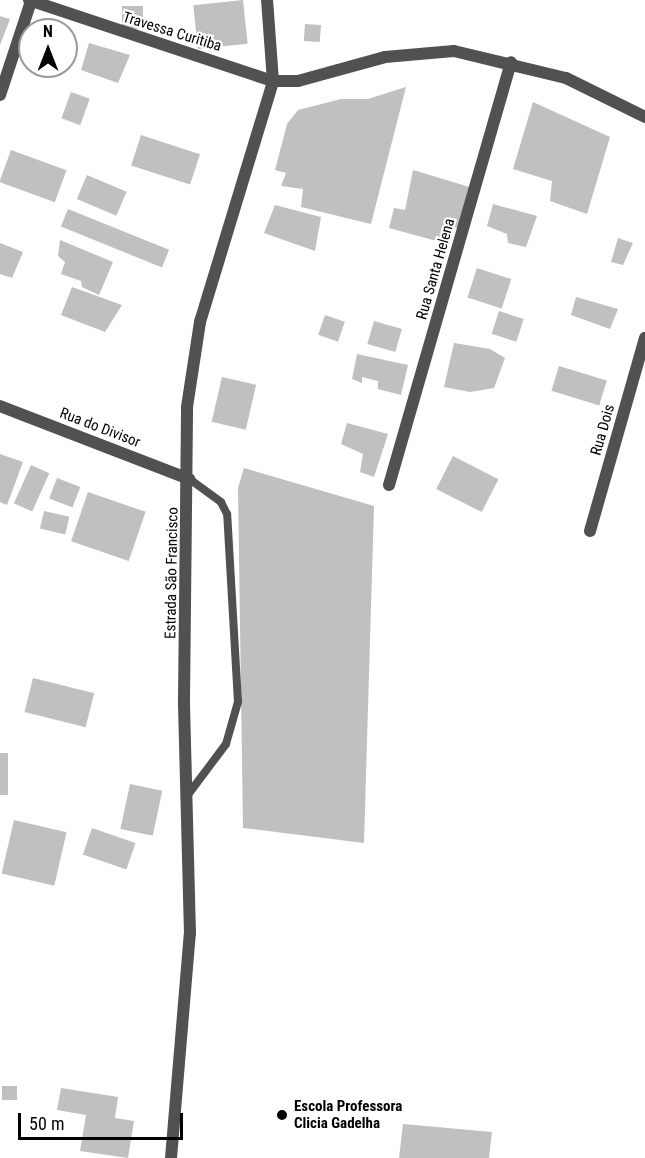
<!DOCTYPE html>
<html>
<head>
<meta charset="utf-8">
<style>
	body { margin:0 }
	#map { position:relative; width:645px; height:1158px; overflow:hidden; background:#fff; font-family:"Roboto Condensed",sans-serif }
	div>[style] { position:absolute }
	.building>* { inset:0; background:#c0c0c0; transform-origin:0 0 }
	.service>* { height:8px; margin:-4px; padding:0 4px; transform-origin:4px; border-radius:4px; background:#515151 }
	.minor>* { height:12px; margin:-6px; padding:0 6px; transform-origin:6px; border-radius:6px; background:#515151 }
	.tertiary>* { height:12px; margin:-6px; padding:0 6px; transform-origin:6px; border-radius:6px; background:#515151 }
	.dots>* { width:16px; height:16px; translate:-50% -50%; box-sizing:border-box; border:3px solid #fff; border-radius:50% }
	span { translate:-50% -50%; white-space:nowrap; text-align:center; line-height:1.15; -webkit-text-stroke:4.5px #fff; paint-order:stroke }
	.street-label { font-size:15px; color:#000 }
	.poi-label { font-size:15px; color:#000; font-weight:700 }
	.left { translate:0 -50%; text-align:left }
	.north { position:absolute; left:18px; top:18px; width:60px; height:60px; box-sizing:border-box; background:#fff; border:2px solid #999; border-radius:50%; rotate:0deg; font-size:16px; font-weight:700; line-height:24px; text-align:center; color:#000 }
	.north::after { content:''; display:block; margin:auto; width:21px; height:27px; background:#000; clip-path:polygon(50% 0,100% 100%,50% 72%,0 100%) }
	.scale { position:absolute; left:18px; top:1113px; width:165px; height:27px; box-sizing:border-box; border:3px solid #000; border-top:0; padding-left:8px; font-size:18px; line-height:21px; white-space:nowrap; color:#000; -webkit-text-stroke:4px #fff; paint-order:stroke }
</style>
</head>
<body>
<div id="map">
	<div class="building">
		<div style="left:243px;top:0;width:44px;height:50px;rotate:84deg"></div>
		<div style="left:122px;top:6px;width:21px;height:23px"></div>
		<div style="clip-path:polygon(0 16px,10px 19px,0 45px)"></div>
		<div style="left:305px;top:24px;width:16px;height:17px;rotate:4deg"></div>
		<div style="clip-path:polygon(89px 43px,130px 55px,118px 83px,81px 70px)"></div>
		<div style="clip-path:polygon(406px 87px,371px 224px,301px 207px,303px 189px,281px 186px,286px 173px,275px 170px,287px 124px,298px 110px,341px 99px,368px 99px)"></div>
		<div style="left:71px;top:92px;width:20px;height:28px;rotate:20deg"></div>
		<div style="clip-path:polygon(533px 102px,610px 137px,587px 214px,550px 201px,552px 181px,513px 169px)"></div>
		<div style="left:141px;top:135px;width:62px;height:32px;rotate:18deg"></div>
		<div style="left:11px;top:150px;width:59px;height:34px;rotate:20deg"></div>
		<div style="clip-path:polygon(413px 170px,473px 188px,460px 229px,447px 224px,440px 242px,389px 228px,394px 208px,405px 210px)"></div>
		<div style="left:87px;top:175px;width:43px;height:26px;rotate:23deg"></div>
		<div style="clip-path:polygon(493px 204px,537px 216px,526px 247px,508px 243px,507px 234px,487px 226px)"></div>
		<div style="clip-path:polygon(275px 205px,321px 217px,315px 251px,264px 233px)"></div>
		<div style="left:68px;top:209px;width:109px;height:19px;rotate:22deg"></div>
		<div style="clip-path:polygon(618px 238px,633px 243px,623px 265px,611px 262px)"></div>
		<div style="clip-path:polygon(60px 240px,113px 262px,99px 295px,82px 287px,81px 281px,61px 274px,65px 262px,58px 256px)"></div>
		<div style="clip-path:polygon(0 243px,23px 252px,12px 278px,0 274px)"></div>
		<div style="left:477px;top:268px;width:36px;height:31px;rotate:18deg"></div>
		<div style="clip-path:polygon(72px 287px,122px 305px,105px 332px,61px 315px)"></div>
		<div style="clip-path:polygon(576px 297px,618px 309px,610px 329px,571px 315px)"></div>
		<div style="left:499px;top:311px;width:26px;height:24px;rotate:18deg"></div>
		<div style="left:325px;top:315px;width:21px;height:21px;rotate:19deg"></div>
		<div style="left:374px;top:321px;width:29px;height:24px;rotate:16deg"></div>
		<div style="clip-path:polygon(454px 343px,490px 349px,505px 358px,494px 388px,470px 392px,444px 387px)"></div>
		<div style="clip-path:polygon(357px 354px,408px 365px,401px 395px,378px 389px,378px 381px,362px 377px,362px 383px,352px 379px)"></div>
		<div style="left:559px;top:366px;width:50px;height:26px;rotate:17deg"></div>
		<div style="left:222px;top:377px;width:35px;height:46px;rotate:13deg"></div>
		<div style="clip-path:polygon(347px 423px,388px 434px,374px 477px,360px 472px,363px 454px,341px 444px)"></div>
		<div style="clip-path:polygon(0 454px,23px 462px,7px 505px,0 502px)"></div>
		<div style="left:453px;top:456px;width:51px;height:37px;rotate:27deg"></div>
		<div style="left:31px;top:465px;width:20px;height:42px;rotate:24deg"></div>
		<div style="clip-path:polygon(244px 468px,374px 506px,364px 843px,243px 828px,238px 488px)"></div>
		<div style="left:57px;top:478px;width:25px;height:22px;rotate:21deg"></div>
		<div style="left:88px;top:492px;width:61px;height:52px;rotate:19deg"></div>
		<div style="left:44px;top:511px;width:26px;height:18px;rotate:13deg"></div>
		<div style="left:33px;top:678px;width:63px;height:35px;rotate:14deg"></div>
		<div style="left:0;top:753px;width:8px;height:42px"></div>
		<div style="left:130px;top:784px;width:33px;height:46px;rotate:12deg"></div>
		<div style="left:14px;top:820px;width:54px;height:55px;rotate:13deg"></div>
		<div style="left:92px;top:828px;width:46px;height:28px;rotate:19deg"></div>
		<div style="left:2px;top:1086px;width:15px;height:14px"></div>
		<div style="clip-path:polygon(61px 1088px,118px 1097px,115px 1118px,134px 1121px,128px 1158px,80px 1151px,86px 1115px,57px 1110px)"></div>
		<div style="clip-path:polygon(403px 1124px,492px 1132px,489px 1158px,399px 1158px)"></div>
	</div>
	<div class="service">
		<div style="left:187px;top:796px;width:65px;rotate:-53.1deg"></div>
		<div style="left:226px;top:744px;width:44px;rotate:-74.1deg"></div>
		<div style="left:238px;top:702px;width:188px;rotate:-93.3deg"></div>
		<div style="left:227px;top:514px;width:13px;rotate:-117deg"></div>
		<div style="left:221px;top:502px;width:39px;rotate:-144deg"></div>
	</div>
	<div class="minor">
		<div style="left:29px;top:0;width:257px;rotate:18.4deg"></div>
		<div style="left:0;top:95px;width:99px;rotate:-71.7deg"></div>
		<div style="left:389px;top:485px;width:440px;rotate:-73.9deg"></div>
		<div style="left:590px;top:531px;width:201px;rotate:-74.1deg"></div>
	</div>
	<div class="tertiary">
		<div style="left:273px;top:81px;width:25px"></div>
		<div style="left:298px;top:81px;width:90px;rotate:-15.4deg"></div>
		<div style="left:385px;top:57px;width:69px;rotate:-5deg"></div>
		<div style="left:454px;top:51px;width:115px;rotate:13.6deg"></div>
		<div style="left:566px;top:78px;width:88px;rotate:26.3deg"></div>
		<div style="left:0;top:406px;width:203px;rotate:21.1deg"></div>
		<div style="left:171px;top:1158px;width:225px;rotate:-85.2deg"></div>
		<div style="left:190px;top:934px;width:234px;rotate:-91.5deg"></div>
		<div style="left:184px;top:700px;width:293px;rotate:-89.4deg"></div>
		<div style="left:187px;top:407px;width:86px;rotate:-81.3deg"></div>
		<div style="left:200px;top:322px;width:252px;rotate:-73.1deg"></div>
		<div style="left:273px;top:81px;width:81px;rotate:-94.2deg"></div>
	</div>
	<div class="dots">
		<div style="left:282px;top:1115px;background:#000"></div>
	</div>
	<div class="street-label">
		<span style="left:172px;top:32px;rotate:17deg">Travessa Curitiba</span>
		<span style="left:436px;top:269px;rotate:-74deg">Rua Santa Helena</span>
		<span style="left:100px;top:428px;rotate:21deg">Rua do Divisor</span>
		<span style="left:603px;top:430px;rotate:-74deg">Rua Dois</span>
		<span style="left:172px;top:573px;rotate:-89deg">Estrada São Francisco</span>
	</div>
	<div class="poi-label">
		<span class="left" style="left:294px;top:1115px">Escola Professora<br>Clicia Gadelha</span>
	</div>
	<div class="north">N</div>
	<div class="scale">50 m</div>
</div>
</body>
</html>
